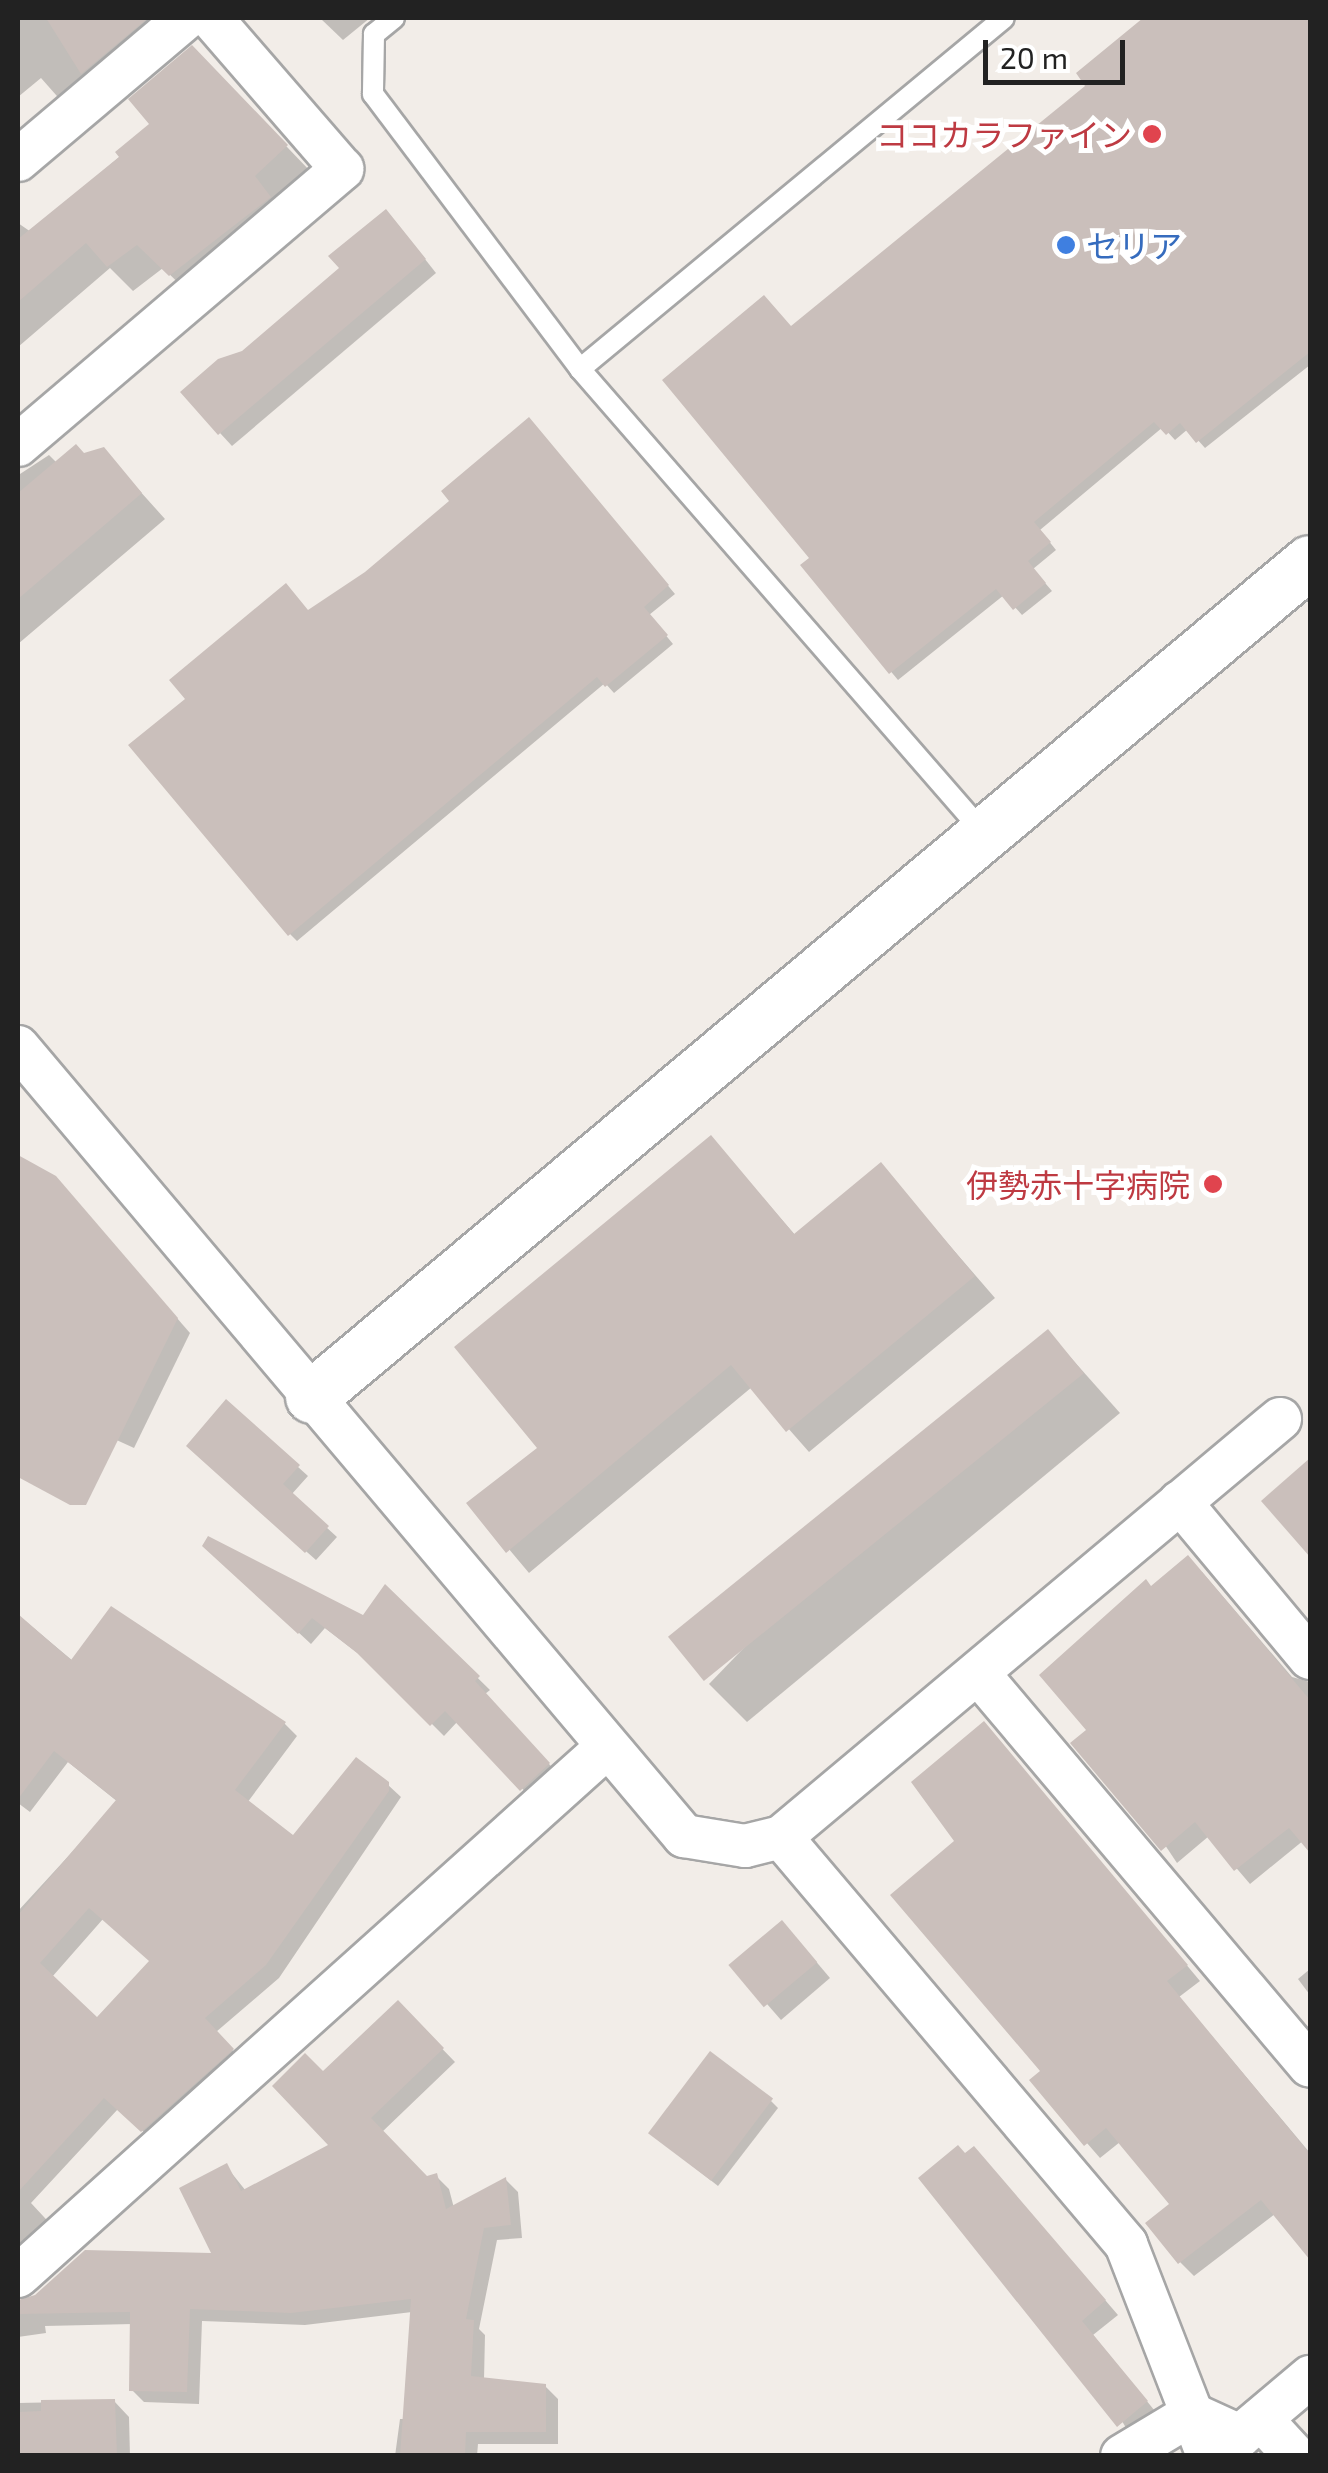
<!DOCTYPE html>
<html>
<head>
<meta charset="utf-8">
<style>
	body { margin:0 }
	#map { position:relative; width:1328px; height:2473px; overflow:hidden; background:#f2ede8; font-family:"Exo 2","Noto Sans JP",sans-serif }
	div>[style] { position:absolute }
	.shadow>* { inset:0; background:#0003 }
	.building>* { inset:0; background:#cabfbb; transform-origin:0 0 }
	.roads { filter:drop-shadow(2px 0 #a6a6a6) drop-shadow(-2px 0 #a6a6a6) drop-shadow(0 2px #a6a6a6) drop-shadow(0 -2px #a6a6a6) }
	.service>* { height:20px; margin:-10px; padding:0 10px; transform-origin:10px; border-radius:10px; background:#fff }
	.minor>* { height:42px; margin:-21px; padding:0 21px; transform-origin:21px; border-radius:21px; background:#fff }
	.tertiary>* { height:52px; margin:-26px; padding:0 26px; transform-origin:26px; border-radius:26px; background:#fff }
	.dots>* { width:28px; height:28px; translate:-50% -50%; box-sizing:border-box; border:5px solid #fff; border-radius:50% }
	span { translate:-50% -50%; white-space:nowrap; text-align:center; line-height:1.15; -webkit-text-stroke:10px #fff; paint-order:stroke }
	.health-label { font-size:32px; color:#be3a42 }
	.right { translate:-100% -50%; text-align:right }
	.shop-label { font-size:32px; color:#366cbe }
	.left { translate:0 -50%; text-align:left }
	.frame { position:absolute; inset:0; border:20px solid #222; pointer-events:none }
	.scale { position:absolute; left:983px; top:40px; width:142px; height:45px; box-sizing:border-box; border:5px solid #222; border-top:0; padding-left:12px; font-size:30px; line-height:35px; white-space:nowrap; color:#222; -webkit-text-stroke:8px #fff; paint-order:stroke }
</style>
</head>
<body>
<div id="map">
	<div class="shadow">
		<div style="clip-path:polygon(18px 18px,187px 18px,79px 121px,41px 78px,18px 97px)"></div>
		<div style="clip-path:polygon(320px 18px,370px 18px,343px 40px)"></div>
		<div style="clip-path:polygon(1147px 18px,1310px 18px,1310px 365px,1205px 448px,1188px 429px,1175px 440px,1163px 427px,1040px 530px,1056px 550px,1033px 569px,1052px 591px,1022px 615px,1004px 595px,898px 680px,803px 566px,812px 558px,791px 329px,1089px 86px,1080px 74px)"></div>
		<div style="clip-path:polygon(217px 74px,311px 172px,196px 300px,163px 268px,133px 291px,110px 268px,18px 347px,18px 223px,31px 232px)"></div>
		<div style="clip-path:polygon(398px 225px,436px 273px,232px 446px,220px 433px)"></div>
		<div style="clip-path:polygon(18px 413px,40px 440px,18px 463px,20px 474px,49px 455px,57px 463px,103px 450px,165px 519px,18px 644px)"></div>
		<div style="clip-path:polygon(536px 428px,675px 594px,649px 615px,673px 644px,614px 693px,605px 683px,297px 941px,290px 934px,308px 613px,366px 574px)"></div>
		<div style="clip-path:polygon(711px 1138px,796px 1236px,880px 1165px,995px 1298px,809px 1452px,752px 1387px,529px 1573px,470px 1503px,540px 1448px)"></div>
		<div style="clip-path:polygon(18px 1158px,55px 1178px,190px 1333px,134px 1448px,18px 1395px)"></div>
		<div style="clip-path:polygon(1048px 1332px,1120px 1413px,747px 1722px,709px 1684px)"></div>
		<div style="clip-path:polygon(227px 1403px,308px 1476px,291px 1495px,337px 1537px,316px 1560px,198px 1456px)"></div>
		<div style="clip-path:polygon(217px 1557px,364px 1619px,386px 1588px,490px 1690px,485px 1694px,560px 1776px,534px 1801px,458px 1721px,444px 1736px,372px 1664px,325px 1628px,311px 1644px)"></div>
		<div style="clip-path:polygon(1202px 1572px,1292px 1677px,1310px 1682px,1310px 1711px,1302px 1717px,1310px 1727px,1305px 1732px,1310px 1844px,1304px 1840px,1250px 1884px,1209px 1836px,1177px 1863px,1089px 1731px,1152px 1589px)"></div>
		<div style="clip-path:polygon(evenodd,18px 1615px,73px 1661px,284px 1723px,297px 1736px,247px 1803px,294px 1838px,387px 1784px,401px 1797px,279px 1978px,216px 2032px,244px 2063px,156px 2143px,118px 2109px,31px 2203px,57px 2231px,18px 2270px,18px 2073px,47px 2043px,18px 2014px,18px 1911px,118px 1802px,68px 1762px,30px 1812px,18px 1803px,18px 1615px,103px 1919px,152px 1962px,97px 2020px,52px 1977px,103px 1919px)"></div>
		<div style="clip-path:polygon(998px 1739px,1200px 1981px,1179px 1997px,1310px 2153px,1310px 2257px,1275px 2214px,1194px 2276px,1180px 2262px,1172px 2204px,1120px 2142px,1100px 2158px,1032px 2080px,1043px 2071px,957px 1842px)"></div>
		<div style="clip-path:polygon(797px 1939px,830px 1978px,781px 2020px,732px 1964px)"></div>
		<div style="clip-path:polygon(1310px 1969px,1310px 1995px,1298px 1979px)"></div>
		<div style="clip-path:polygon(398px 2003px,455px 2062px,381px 2133px,426px 2178px,436px 2176px,449px 2189px,454px 2208px,506px 2180px,518px 2192px,522px 2238px,497px 2240px,479px 2329px,485px 2335px,484px 2380px,545px 2386px,558px 2399px,558px 2444px,478px 2444px,477px 2456px,395px 2456px,400px 2419px,408px 2419px,412px 2312px,305px 2325px,202px 2321px,199px 2404px,144px 2402px,132px 2390px,133px 2324px,45px 2326px,46px 2333px,18px 2337px,18px 2382px,18px 2301px,216px 2255px,226px 2166px,246px 2191px,332px 2146px,323px 2074px)"></div>
		<div style="clip-path:polygon(771px 2101px,778px 2108px,718px 2186px,658px 2139px)"></div>
		<div style="clip-path:polygon(965px 2156px,987px 2163px,1118px 2315px,1093px 2335px,1159px 2416px,1132px 2438px)"></div>
		<div style="clip-path:polygon(114px 2401px,129px 2417px,130px 2456px,18px 2456px,18px 2403px)"></div>
	</div>
	<div class="building">
		<div style="clip-path:polygon(46px 18px,148px 18px,81px 74px)"></div>
		<div style="clip-path:polygon(1143px 18px,1310px 18px,1310px 352px,1196px 443px,1180px 423px,1166px 435px,1154px 422px,1034px 522px,1051px 542px,1028px 561px,1046px 583px,1013px 610px,996px 589px,889px 674px,800px 565px,809px 558px,662px 380px,764px 295px,791px 326px,1085px 86px,1076px 73px)"></div>
		<div style="clip-path:polygon(192px 45px,288px 145px,255px 176px,271px 197px,169px 276px,137px 245px,107px 267px,86px 243px,18px 302px,18px 239px,119px 157px,115px 152px,149px 124px,128px 99px)"></div>
		<div style="clip-path:polygon(386px 209px,426px 259px,218px 435px,180px 392px,218px 359px,242px 351px,339px 268px,328px 256px)"></div>
		<div style="clip-path:polygon(529px 417px,669px 585px,644px 607px,668px 635px,605px 687px,597px 677px,288px 936px,128px 745px,185px 699px,169px 680px,286px 583px,308px 610px,365px 572px,449px 501px,441px 491px)"></div>
		<div style="clip-path:polygon(76px 444px,84px 453px,104px 447px,142px 493px,18px 599px,18px 493px)"></div>
		<div style="clip-path:polygon(711px 1135px,794px 1234px,881px 1162px,975px 1276px,786px 1432px,731px 1365px,506px 1553px,466px 1503px,537px 1448px,454px 1347px)"></div>
		<div style="clip-path:polygon(18px 1155px,56px 1176px,178px 1318px,86px 1505px,70px 1505px,18px 1477px)"></div>
		<div style="left:1048px;top:1329px;width:57px;height:489px;rotate:51deg"></div>
		<div style="clip-path:polygon(226px 1399px,300px 1465px,283px 1484px,329px 1526px,305px 1553px,186px 1446px)"></div>
		<div style="clip-path:polygon(1310px 1458px,1310px 1557px,1261px 1501px)"></div>
		<div style="clip-path:polygon(208px 1536px,363px 1615px,385px 1584px,480px 1676px,475px 1681px,550px 1763px,520px 1791px,445px 1711px,430px 1726px,357px 1653px,312px 1618px,298px 1634px,202px 1546px)"></div>
		<div style="clip-path:polygon(1188px 1555px,1310px 1700px,1310px 1853px,1289px 1828px,1234px 1871px,1195px 1822px,1161px 1851px,1070px 1743px,1086px 1730px,1039px 1675px,1146px 1579px,1151px 1586px)"></div>
		<div style="clip-path:polygon(evenodd,111px 1606px,286px 1722px,235px 1790px,293px 1835px,356px 1757px,389px 1782px,389px 1791px,266px 1965px,205px 2018px,234px 2049px,141px 2132px,104px 2098px,18px 2192px,18px 1915px,116px 1800px,54px 1751px,18px 1799px,18px 1614px,71px 1660px,111px 1606px,89px 1908px,149px 1961px,97px 2017px,40px 1963px,89px 1908px)"></div>
		<div style="clip-path:polygon(984px 1721px,1188px 1965px,1167px 1981px,1310px 2154px,1310px 2260px,1261px 2200px,1178px 2264px,1145px 2223px,1169px 2204px,1106px 2128px,1084px 2146px,1029px 2080px,1040px 2071px,890px 1895px,954px 1841px,911px 1782px)"></div>
		<div style="left:782px;top:1920px;width:55px;height:70px;rotate:50deg"></div>
		<div style="clip-path:polygon(398px 2000px,444px 2048px,371px 2118px,427px 2176px,437px 2173px,446px 2209px,506px 2177px,511px 2225px,484px 2228px,466px 2319px,474px 2320px,471px 2376px,546px 2384px,546px 2432px,466px 2432px,465px 2456px,400px 2456px,411px 2299px,291px 2313px,190px 2309px,187px 2392px,129px 2391px,130px 2312px,18px 2314px,18px 2300px,35px 2295px,85px 2250px,211px 2253px,179px 2188px,227px 2163px,241px 2191px,328px 2145px,272px 2086px,305px 2053px,323px 2071px)"></div>
		<div style="left:710px;top:2051px;width:79px;height:103px;rotate:37deg"></div>
		<div style="clip-path:polygon(958px 2145px,965px 2153px,974px 2146px,1106px 2300px,1082px 2321px,1148px 2401px,1117px 2427px,918px 2178px)"></div>
		<div style="clip-path:polygon(115px 2399px,117px 2456px,18px 2456px,18px 2412px,41px 2411px,41px 2400px)"></div>
	</div>
	<div class="roads">
		<div class="service">
			<div style="left:394px;top:18px;width:26px;rotate:141deg"></div>
			<div style="left:374px;top:34px;width:60px;rotate:91deg"></div>
			<div style="left:373px;top:94px;width:344px;rotate:53deg"></div>
			<div style="left:580px;top:369px;width:614px;rotate:48.96deg"></div>
			<div style="left:580px;top:369px;width:550px;rotate:-39.62deg"></div>
		</div>
		<div class="minor">
			<div style="left:18px;top:160px;width:220px;rotate:-40.2deg"></div>
			<div style="left:18px;top:445px;width:426px;rotate:-40.4deg"></div>
			<div style="left:342px;top:169px;width:200px;rotate:-130.9deg"></div>
			<div style="left:18px;top:1047px;width:1033px;rotate:49.83deg"></div>
			<div style="left:684px;top:1836px;width:62px;rotate:9.3deg"></div>
			<div style="left:745px;top:1846px;width:37px;rotate:-14deg"></div>
			<div style="left:781px;top:1837px;width:651px;rotate:-39.95deg"></div>
			<div style="left:1180px;top:1502px;width:203px;rotate:50.2deg"></div>
			<div style="left:978px;top:1673px;width:514px;rotate:49.81deg"></div>
			<div style="left:781px;top:1837px;width:534px;rotate:49.71deg"></div>
			<div style="left:1126px;top:2244px;width:182px;rotate:68.8deg"></div>
			<div style="left:1192px;top:2414px;width:53px;rotate:24.6deg"></div>
			<div style="left:1240px;top:2436px;width:92px;rotate:-40.1deg"></div>
			<div style="left:18px;top:2276px;width:792px;rotate:-41.93deg"></div>
			<div style="left:1261px;top:2419px;width:50px;rotate:47.4deg"></div>
			<div style="left:1122px;top:2456px;width:82px;rotate:-31deg"></div>
			<div style="left:1192px;top:2414px;width:45px;rotate:69.1deg"></div>
		</div>
		<div class="tertiary">
			<div style="left:312px;top:1397px;width:1301px;rotate:-39.92deg"></div>
		</div>
	</div>
	<div class="dots">
		<div style="left:1152px;top:134px;background:#e0444e"></div>
		<div style="left:1066px;top:245px;background:#3f7fe0"></div>
		<div style="left:1213px;top:1184px;background:#e0444e"></div>
	</div>
	<div class="health-label">
		<span class="right" style="left:1132px;top:134px">ココカラファイン</span>
		<span class="right" style="left:1190px;top:1184px">伊勢赤十字病院</span>
	</div>
	<div class="shop-label">
		<span class="left" style="left:1086px;top:245px">セリア</span>
	</div>
	<div class="frame"></div>
	<div class="scale">20 m</div>
</div>
</body>
</html>
